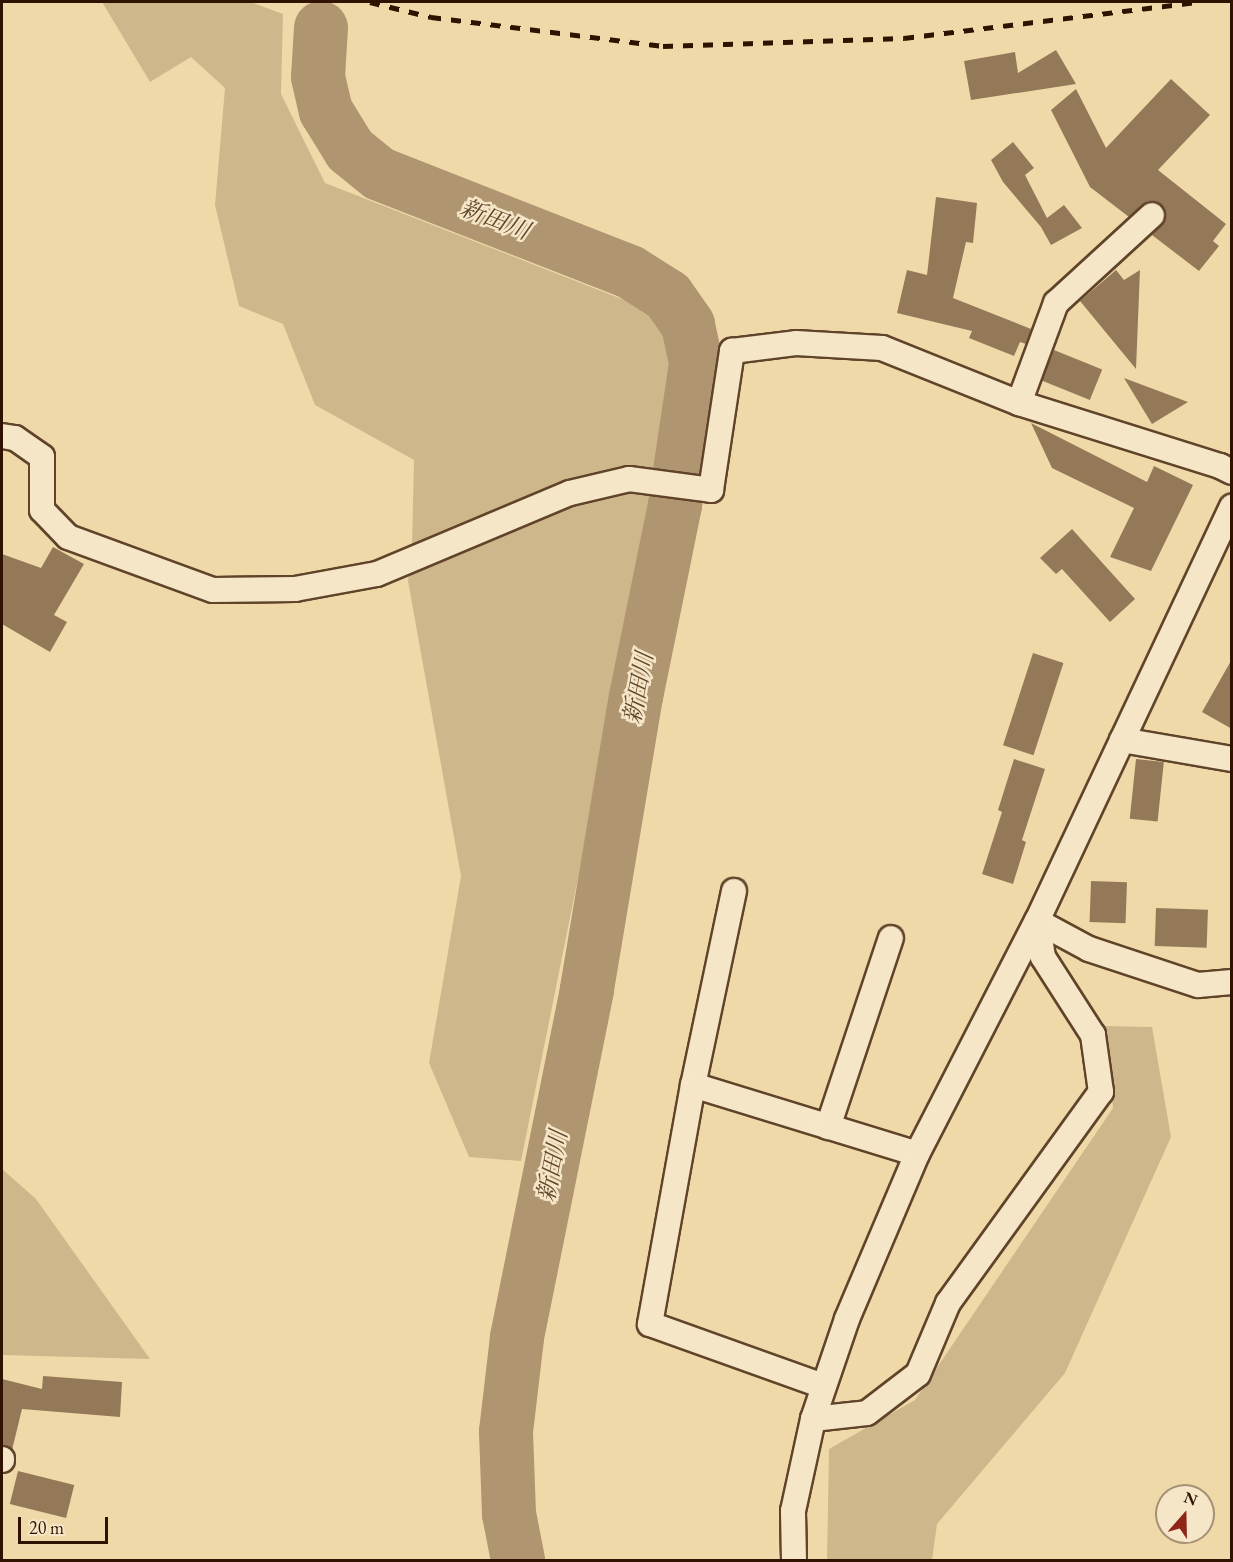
<!DOCTYPE html>
<html>
<head>
<meta charset="utf-8">
<style>
	body { margin:0 }
	#map { position:relative; width:1233px; height:1562px; overflow:hidden; background:#f0d9a9; font-family:"EB Garamond","Noto Serif JP",serif }
	div>[style] { position:absolute }
	.green>* { inset:0; background:#cfb78c }
	.river>* { height:54px; margin:-27px; padding:0 27px; transform-origin:27px; border-radius:27px; background:#af9570 }
	.building>* { inset:0; background:#947958; transform-origin:0 0 }
	.roads { filter:drop-shadow(2px 0 #60442a) drop-shadow(-2px 0 #60442a) drop-shadow(0 2px #60442a) drop-shadow(0 -2px #60442a) }
	.minor>* { height:24px; margin:-12px; padding:0 12px; transform-origin:12px; border-radius:12px; background:#f5e6c7 }
	.rail>* { height:4.5px; margin-top:-2.25px; transform-origin:0; background:repeating-linear-gradient(90deg,#301200 0 10px,transparent 0 20px) }
	span { translate:-50% -50%; white-space:nowrap; text-align:center; line-height:1.15; -webkit-text-stroke:5px #f5e6c7; paint-order:stroke }
	.water-label { font-size:24px; color:#63462d; font-style:italic }
	.frame { position:absolute; inset:0; border:3px solid #301200; pointer-events:none }
	.north { position:absolute; left:1155px; top:1484px; width:60px; height:60px; box-sizing:border-box; background:#f5e6c7; border:2px solid #a69177; border-radius:50%; rotate:20deg; font-size:16px; font-weight:700; line-height:24px; text-align:center; color:#301200 }
	.north::after { content:''; display:block; margin:auto; width:21px; height:27px; background:#8f2418; clip-path:polygon(50% 0,100% 100%,50% 72%,0 100%) }
	.scale { position:absolute; left:18px; top:1517px; width:90px; height:27px; box-sizing:border-box; border:3px solid #301200; border-top:0; padding-left:8px; font-size:18px; line-height:21px; white-space:nowrap; color:#301200; -webkit-text-stroke:4px #f5e6c7; paint-order:stroke }
</style>
</head>
<body>
<div id="map">
	<div class="green">
		<div style="clip-path:polygon(102px 2px,251px 2px,283px 14px,281px 94px,325px 183px,637px 305px,664px 327px,680px 372px,521px 1161px,469px 1157px,429px 1063px,461px 876px,408px 581px,412px 546px,414px 460px,315px 405px,283px 324px,239px 306px,215px 205px,225px 88px,191px 57px,150px 82px)"></div>
		<div style="clip-path:polygon(1105px 1026px,1152px 1027px,1171px 1137px,1065px 1373px,937px 1524px,932px 1560px,827px 1560px,829px 1449px,915px 1400px,1113px 1108px)"></div>
		<div style="clip-path:polygon(2px 1169px,36px 1199px,150px 1359px,2px 1355px)"></div>
	</div>
	<div class="river">
		<div style="left:321px;top:28px;width:49px;rotate:93.5deg"></div>
		<div style="left:318px;top:77px;width:35px;rotate:77deg"></div>
		<div style="left:326px;top:111px;width:46px;rotate:58.4deg"></div>
		<div style="left:350px;top:150px;width:38px;rotate:39deg"></div>
		<div style="left:380px;top:174px;width:269px;rotate:21.4deg"></div>
		<div style="left:630px;top:272px;width:45px;rotate:32.3deg"></div>
		<div style="left:668px;top:296px;width:35px;rotate:55deg"></div>
		<div style="left:688px;top:325px;width:40px;rotate:78deg"></div>
		<div style="left:696px;top:364px;width:143px;rotate:98.5deg"></div>
		<div style="left:675px;top:505px;width:195px;rotate:101.5deg"></div>
		<div style="left:636px;top:696px;width:298px;rotate:99.5deg"></div>
		<div style="left:587px;top:990px;width:355px;rotate:101.4deg"></div>
		<div style="left:517px;top:1338px;width:95px;rotate:96.7deg"></div>
		<div style="left:506px;top:1432px;width:82px;rotate:87.9deg"></div>
		<div style="left:509px;top:1514px;width:47px;rotate:78.9deg"></div>
	</div>
	<div class="building">
		<div style="clip-path:polygon(1056px 50px,1076px 84px,971px 100px,964px 61px,1015px 52px,1018px 73px)"></div>
		<div style="clip-path:polygon(1171px 79px,1210px 115px,1158px 170px,1226px 224px,1213px 241px,1219px 246px,1199px 271px,1152px 235px,1165px 220px,1166px 213px,1162px 205px,1148px 201px,1129px 217px,1090px 187px,1051px 110px,1076px 89px,1106px 148px)"></div>
		<div style="clip-path:polygon(1013px 142px,1034px 168px,1025px 175px,1047px 218px,1064px 205px,1082px 228px,1051px 245px,1041px 227px,1003px 182px,991px 160px)"></div>
		<div style="clip-path:polygon(936px 197px,977px 203px,973px 243px,966px 242px,953px 298px,1031px 329px,1026px 344px,1020px 342px,1014px 356px,969px 338px,972px 331px,897px 313px,907px 270px,927px 275px)"></div>
		<div style="clip-path:polygon(1116px 270px,1124px 280px,1140px 270px,1136px 369px,1080px 301px)"></div>
		<div style="left:1054px;top:350px;width:52px;height:33px;rotate:22deg"></div>
		<div style="clip-path:polygon(1124px 378px,1188px 402px,1152px 424px)"></div>
		<div style="clip-path:polygon(1031px 423px,1147px 482px,1154px 466px,1193px 485px,1151px 571px,1110px 557px,1134px 508px,1052px 468px)"></div>
		<div style="clip-path:polygon(1072px 529px,1135px 599px,1110px 622px,1062px 569px,1056px 574px,1040px 558px)"></div>
		<div style="clip-path:polygon(53px 547px,84px 564px,54px 615px,67px 622px,50px 652px,2px 624px,2px 554px,41px 568px)"></div>
		<div style="left:1033px;top:653px;width:32px;height:97px;rotate:18deg"></div>
		<div style="clip-path:polygon(1232px 659px,1232px 729px,1202px 712px)"></div>
		<div style="clip-path:polygon(1014px 759px,1045px 769px,1022px 840px,1026px 842px,1013px 884px,982px 874px,1002px 812px,998px 810px)"></div>
		<div style="left:1136px;top:759px;width:28px;height:60px;rotate:6deg"></div>
		<div style="left:1091px;top:881px;width:36px;height:41px;rotate:2deg"></div>
		<div style="left:1156px;top:908px;width:52px;height:38px;rotate:2deg"></div>
		<div style="clip-path:polygon(43px 1376px,122px 1382px,120px 1417px,22px 1409px,12px 1450px,2px 1445px,2px 1379px,42px 1389px)"></div>
		<div style="left:18px;top:1471px;width:58px;height:34px;rotate:14deg"></div>
	</div>
	<div class="roads">
		<div class="minor">
			<div style="left:1019px;top:403px;width:107px;rotate:-69.7deg"></div>
			<div style="left:1056px;top:303px;width:130px;rotate:-42.5deg"></div>
			<div style="left:2px;top:436px;width:13px;rotate:9deg"></div>
			<div style="left:15px;top:438px;width:33px;rotate:35deg"></div>
			<div style="left:42px;top:457px;width:53px;rotate:90deg"></div>
			<div style="left:42px;top:510px;width:37px;rotate:46deg"></div>
			<div style="left:68px;top:537px;width:154px;rotate:20.1deg"></div>
			<div style="left:213px;top:590px;width:82px;rotate:-0.7deg"></div>
			<div style="left:295px;top:589px;width:83px;rotate:-10.4deg"></div>
			<div style="left:377px;top:574px;width:209px;rotate:-22.8deg"></div>
			<div style="left:570px;top:493px;width:61px;rotate:-13.3deg"></div>
			<div style="left:629px;top:479px;width:83px;rotate:7.6deg"></div>
			<div style="left:711px;top:490px;width:141px;rotate:-81.4deg"></div>
			<div style="left:732px;top:351px;width:64px;rotate:-7.1deg"></div>
			<div style="left:796px;top:343px;width:86px;rotate:3.3deg"></div>
			<div style="left:882px;top:348px;width:148px;rotate:21.9deg"></div>
			<div style="left:1019px;top:403px;width:211px;rotate:17.4deg"></div>
			<div style="left:1220px;top:466px;width:13px;rotate:27deg"></div>
			<div style="left:1122px;top:740px;width:112px;rotate:9.8deg"></div>
			<div style="left:734px;top:891px;width:198px;rotate:101.9deg"></div>
			<div style="left:693px;top:1085px;width:243px;rotate:100.2deg"></div>
			<div style="left:650px;top:1324px;width:184px;rotate:19.7deg"></div>
			<div style="left:1037px;top:921px;width:59px;rotate:28.3deg"></div>
			<div style="left:1089px;top:949px;width:115px;rotate:18.3deg"></div>
			<div style="left:1198px;top:985px;width:34px;rotate:-5deg"></div>
			<div style="left:693px;top:1085px;width:234px;rotate:17.1deg"></div>
			<div style="left:828px;top:1127px;width:199px;rotate:-71.6deg"></div>
			<div style="left:813px;top:1419px;width:54px;rotate:-6.3deg"></div>
			<div style="left:867px;top:1413px;width:64px;rotate:-37.4deg"></div>
			<div style="left:918px;top:1374px;width:77px;rotate:-67.1deg"></div>
			<div style="left:948px;top:1303px;width:261px;rotate:-54.1deg"></div>
			<div style="left:1101px;top:1092px;width:58px;rotate:-98deg"></div>
			<div style="left:1093px;top:1035px;width:93px;rotate:-122.7deg"></div>
			<div style="left:1043px;top:957px;width:36px;rotate:-99deg"></div>
			<div style="left:2px;top:1460px;width:1px;rotate:-90deg"></div>
			<div style="left:794px;top:1560px;width:49px;rotate:-91.2deg"></div>
			<div style="left:793px;top:1511px;width:94px;rotate:-77.7deg"></div>
			<div style="left:813px;top:1419px;width:106px;rotate:-71.2deg"></div>
			<div style="left:847px;top:1319px;width:179px;rotate:-67deg"></div>
			<div style="left:917px;top:1154px;width:262px;rotate:-62.8deg"></div>
			<div style="left:1037px;top:921px;width:458px;rotate:-64.8deg"></div>
		</div>
	</div>
	<div class="rail">
		<div style="left:370px;top:2px;width:63px;rotate:13.8deg"></div>
		<div style="left:431px;top:17px;width:234px;rotate:7.1deg"></div>
		<div style="left:663px;top:46px;width:241px;rotate:-1.9deg"></div>
		<div style="left:904px;top:38px;width:297px;rotate:-7deg"></div>
	</div>
	<div class="water-label">
		<span style="left:495px;top:219px;rotate:21deg">新田川</span>
		<span style="left:638px;top:688px;rotate:-79deg">新田川</span>
		<span style="left:552px;top:1166px;rotate:-79deg">新田川</span>
	</div>
	<div class="frame"></div>
	<div class="north">N</div>
	<div class="scale">20 m</div>
</div>
</body>
</html>
